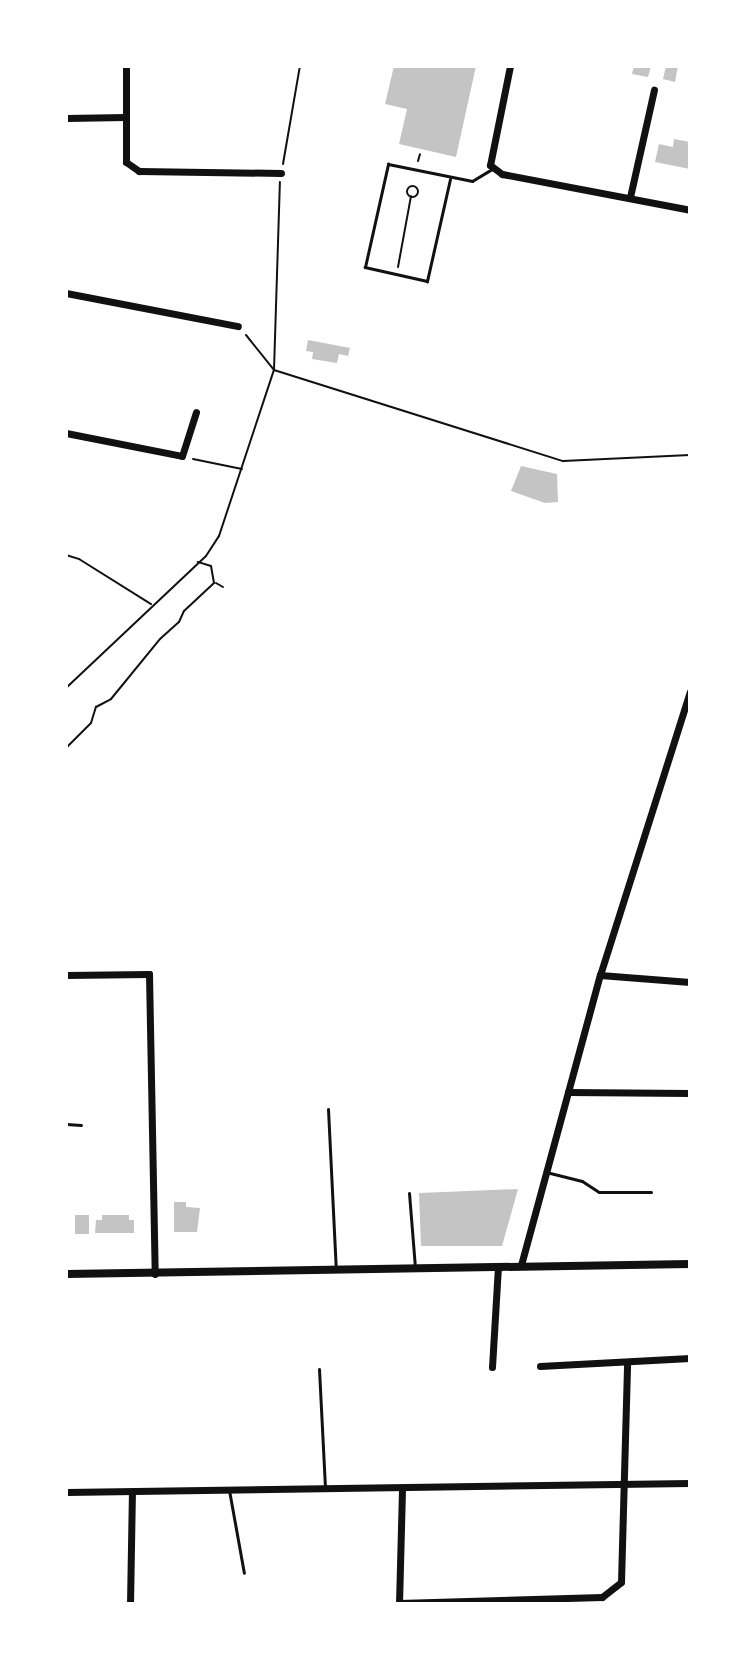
<!DOCTYPE html>
<html>
<head>
<meta charset="utf-8">
<style>
	body { margin:0 }
	#map { position:relative; width:756px; height:1670px; overflow:hidden; background:#fff; font-family:"Fira Sans Condensed",sans-serif }
	div>[style] { position:absolute }
	.building>* { inset:0; background:#c4c4c4; transform-origin:0 0 }
	.path>* { height:2px; margin:-1px; padding:0 1px; transform-origin:1px; border-radius:1px; background:#111 }
	.path>.ring { margin:-1px; padding:0; box-sizing:content-box; background:none; border:2px solid #111; border-radius:50% }
	.service>* { height:3px; margin:-1.5px; padding:0 1.5px; transform-origin:1.5px; border-radius:1.5px; background:#111 }
	.minor>* { height:7px; margin:-3.5px; padding:0 3.5px; transform-origin:3.5px; border-radius:3.5px; background:#111 }
	.tertiary>* { height:8px; margin:-4px; padding:0 4px; transform-origin:4px; border-radius:4px; background:#111 }
	span { translate:-50% -50%; white-space:nowrap; text-align:center; line-height:1.15; -webkit-text-stroke:6px #fff; paint-order:stroke }
	.frame { position:absolute; inset:0; border:68px solid #fff; pointer-events:none }
</style>
</head>
<body>
<div id="map">
	<div class="building">
		<div style="clip-path:polygon(394px 66px,476px 66px,456px 157px,399px 144px,407px 109px,385px 104px)"></div>
		<div style="clip-path:polygon(634px 66px,651px 66px,648px 77px,632px 74px)"></div>
		<div style="clip-path:polygon(666px 66px,678px 66px,675px 82px,663px 79px)"></div>
		<div style="clip-path:polygon(674px 139px,690px 142px,690px 169px,655px 162px,659px 144px,673px 147px)"></div>
		<div style="clip-path:polygon(308px 340px,350px 348px,348px 356px,339px 354px,337px 363px,312px 359px,313px 352px,306px 351px)"></div>
		<div style="clip-path:polygon(521px 466px,557px 474px,558px 502px,545px 503px,511px 491px)"></div>
		<div style="clip-path:polygon(518px 1189px,502px 1246px,421px 1246px,419px 1193px)"></div>
		<div style="clip-path:polygon(174px 1202px,186px 1202px,186px 1207px,200px 1208px,197px 1232px,174px 1232px)"></div>
		<div style="left:75px;top:1215px;width:14px;height:19px"></div>
		<div style="clip-path:polygon(102px 1215px,129px 1215px,129px 1220px,134px 1220px,134px 1233px,95px 1233px,96px 1220px,102px 1220px)"></div>
	</div>
	<div class="path">
		<div style="left:418px;top:161px;width:7px;rotate:-74deg"></div>
		<div style="left:283px;top:164px;width:99px;rotate:-80.2deg"></div>
		<div class="ring" style="left:406.5px;top:185.5px;width:9px;height:9px"></div>
		<div style="left:398px;top:267px;width:72px;rotate:-79.6deg"></div>
		<div style="left:246px;top:335px;width:45px;rotate:51.3deg"></div>
		<div style="left:274px;top:370px;width:303px;rotate:17.5deg"></div>
		<div style="left:563px;top:461px;width:127px;rotate:-2.7deg"></div>
		<div style="left:193px;top:459px;width:50px;rotate:11.5deg"></div>
		<div style="left:66px;top:555px;width:14px;rotate:17deg"></div>
		<div style="left:79px;top:559px;width:85px;rotate:32deg"></div>
		<div style="left:216px;top:583px;width:8px;rotate:30deg"></div>
		<div style="left:66px;top:688px;width:192px;rotate:-43.3deg"></div>
		<div style="left:206px;top:556px;width:24px;rotate:-57deg"></div>
		<div style="left:219px;top:536px;width:175px;rotate:-71.7deg"></div>
		<div style="left:274px;top:370px;width:188px;rotate:-88.2deg"></div>
		<div style="left:66px;top:748px;width:35px;rotate:-45deg"></div>
		<div style="left:91px;top:723px;width:17px;rotate:-73deg"></div>
		<div style="left:96px;top:707px;width:17px;rotate:-28deg"></div>
		<div style="left:111px;top:699px;width:77px;rotate:-50.8deg"></div>
		<div style="left:160px;top:639px;width:25px;rotate:-42deg"></div>
		<div style="left:179px;top:622px;width:12px;rotate:-66deg"></div>
		<div style="left:184px;top:611px;width:41px;rotate:-43deg"></div>
		<div style="left:214px;top:583px;width:17px;rotate:-100deg"></div>
		<div style="left:211px;top:566px;width:14px;rotate:-163deg"></div>
	</div>
	<div class="service">
		<div style="left:450px;top:179px;width:105px;rotate:102.7deg"></div>
		<div style="left:427px;top:281px;width:64px;rotate:-167.3deg"></div>
		<div style="left:365px;top:267px;width:106px;rotate:-77.4deg"></div>
		<div style="left:388px;top:164px;width:86px;rotate:11.4deg"></div>
		<div style="left:472px;top:181px;width:26px;rotate:-31deg"></div>
		<div style="left:328px;top:1109px;width:161px;rotate:87.2deg"></div>
		<div style="left:66px;top:1124px;width:15px;rotate:4deg"></div>
		<div style="left:546px;top:1172px;width:37px;rotate:14deg"></div>
		<div style="left:582px;top:1181px;width:20px;rotate:33deg"></div>
		<div style="left:599px;top:1192px;width:52px"></div>
		<div style="left:409px;top:1193px;width:75px;rotate:85.4deg"></div>
		<div style="left:319px;top:1369px;width:117px;rotate:87.1deg"></div>
		<div style="left:229px;top:1490px;width:84px;rotate:79.8deg"></div>
	</div>
	<div class="minor">
		<div style="left:126px;top:66px;width:96px;rotate:90deg"></div>
		<div style="left:126px;top:162px;width:16px;rotate:35deg"></div>
		<div style="left:139px;top:171px;width:142px;rotate:0.8deg"></div>
		<div style="left:510px;top:66px;width:101px;rotate:101.4deg"></div>
		<div style="left:490px;top:165px;width:15px;rotate:37deg"></div>
		<div style="left:502px;top:174px;width:191px;rotate:10.8deg"></div>
		<div style="left:66px;top:118px;width:60px;rotate:-1deg"></div>
		<div style="left:630px;top:197px;width:110px;rotate:-77.4deg"></div>
		<div style="left:66px;top:293px;width:175px;rotate:10.9deg"></div>
		<div style="left:66px;top:433px;width:118px;rotate:11.2deg"></div>
		<div style="left:182px;top:456px;width:46px;rotate:-72.3deg"></div>
		<div style="left:66px;top:975px;width:83px;rotate:-0.7deg"></div>
		<div style="left:149px;top:974px;width:300px;rotate:88.9deg"></div>
		<div style="left:600px;top:975px;width:90px;rotate:4.4deg"></div>
		<div style="left:568px;top:1092px;width:122px;rotate:0.5deg"></div>
		<div style="left:521px;top:1265px;width:301px;rotate:-74.8deg"></div>
		<div style="left:600px;top:975px;width:297px;rotate:-72.4deg"></div>
		<div style="left:540px;top:1366px;width:150px;rotate:-3.1deg"></div>
		<div style="left:492px;top:1367px;width:101px;rotate:-86.6deg"></div>
		<div style="left:66px;top:1492px;width:624px;rotate:-0.83deg"></div>
		<div style="left:399px;top:1603px;width:203px;rotate:-1.7deg"></div>
		<div style="left:602px;top:1597px;width:24px;rotate:-38deg"></div>
		<div style="left:621px;top:1582px;width:220px;rotate:-88.4deg"></div>
		<div style="left:130px;top:1604px;width:112px;rotate:-89deg"></div>
		<div style="left:399px;top:1604px;width:116px;rotate:-88.5deg"></div>
	</div>
	<div class="tertiary">
		<div style="left:66px;top:1274px;width:624px;rotate:-0.92deg"></div>
	</div>
	<div class="frame"></div>
</div>
</body>
</html>
